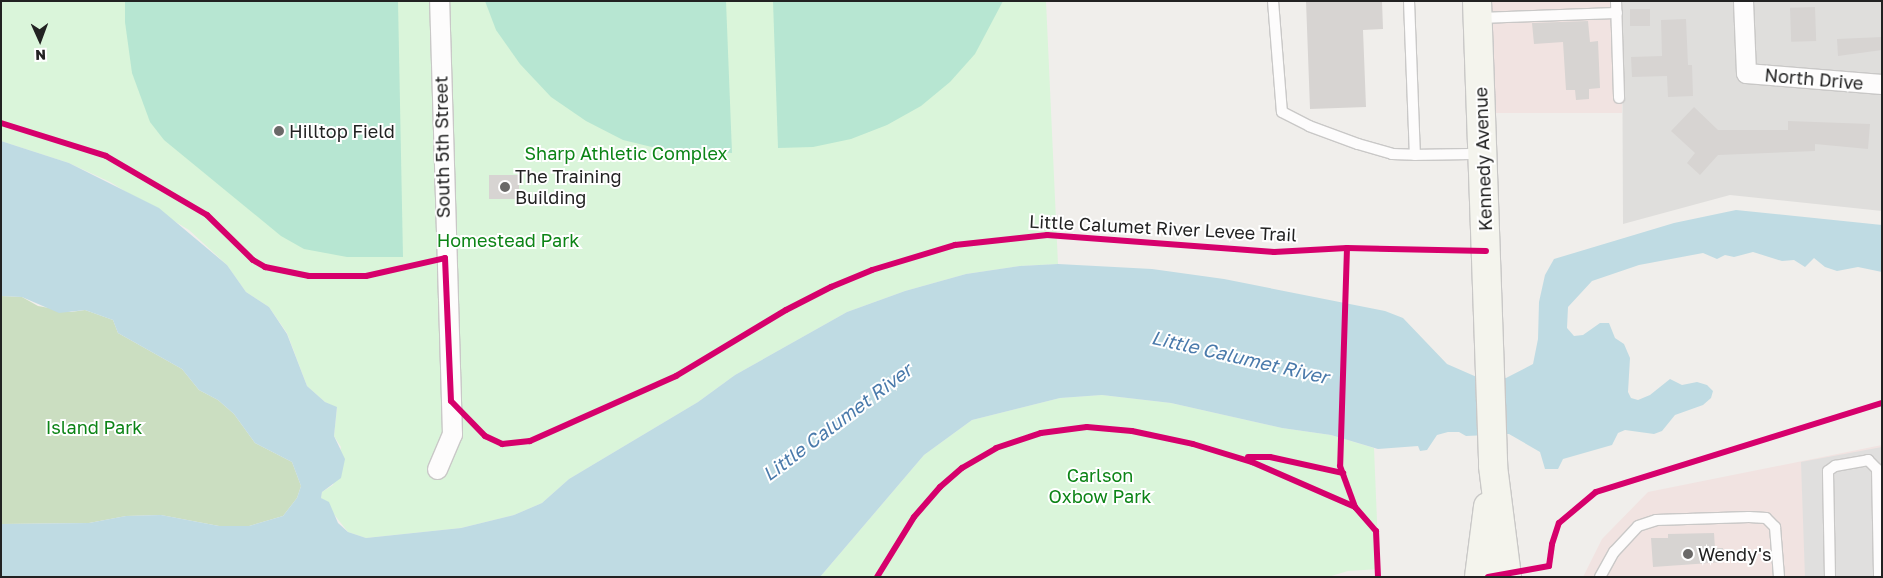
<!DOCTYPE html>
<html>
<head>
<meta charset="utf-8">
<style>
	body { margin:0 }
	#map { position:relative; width:1883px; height:578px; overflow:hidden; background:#f0eeeb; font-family:"Golos Text",sans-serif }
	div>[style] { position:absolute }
	.residential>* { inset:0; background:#dfdedc }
	.commercial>* { inset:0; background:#f1e3e1; transform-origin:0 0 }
	.forest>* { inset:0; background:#cbdec1 }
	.park>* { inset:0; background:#daf5da }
	.pitch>* { inset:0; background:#b7e6d2 }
	.parking>* { inset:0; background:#e0dfde }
	.water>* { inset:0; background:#bfdbe3 }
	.building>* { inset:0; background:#d7d4d2; transform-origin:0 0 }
	.roads { filter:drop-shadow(1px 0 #c9c8c7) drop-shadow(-1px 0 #c9c8c7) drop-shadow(0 1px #c9c8c7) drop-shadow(0 -1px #c9c8c7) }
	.lane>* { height:10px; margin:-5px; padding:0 5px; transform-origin:5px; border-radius:5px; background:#fdfcfc }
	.street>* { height:19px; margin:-9.5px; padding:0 9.5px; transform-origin:9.5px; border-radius:9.5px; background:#fdfcfc }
	.secondary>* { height:28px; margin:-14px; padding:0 14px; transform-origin:14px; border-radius:14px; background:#f4f4ed }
	.cycleway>* { height:6px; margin:-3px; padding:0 3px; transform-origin:3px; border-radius:3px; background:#d6006c }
	.dots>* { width:14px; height:14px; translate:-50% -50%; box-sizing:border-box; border:2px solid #fff; border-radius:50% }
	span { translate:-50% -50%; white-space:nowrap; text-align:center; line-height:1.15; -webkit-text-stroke:4px #fff; paint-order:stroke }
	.street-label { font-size:18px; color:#222 }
	.poi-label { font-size:18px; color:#222 }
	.left { translate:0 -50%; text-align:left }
	.park-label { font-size:18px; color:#0c8416 }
	.water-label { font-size:19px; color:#4a7aab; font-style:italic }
	.frame { position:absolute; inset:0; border:2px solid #222; pointer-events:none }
	.north { position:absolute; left:15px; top:15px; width:50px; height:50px; -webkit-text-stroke:4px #fff; paint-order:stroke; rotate:178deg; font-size:14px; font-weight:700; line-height:20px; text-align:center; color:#222 }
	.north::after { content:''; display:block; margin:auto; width:18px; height:22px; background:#222; clip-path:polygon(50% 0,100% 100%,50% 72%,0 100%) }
</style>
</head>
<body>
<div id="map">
	<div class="residential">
		<div style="clip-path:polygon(1622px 1px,1882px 1px,1882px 211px,1730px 195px,1623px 224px)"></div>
	</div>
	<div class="commercial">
		<div style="left:1482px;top:1px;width:140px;height:112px"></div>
		<div style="clip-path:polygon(1882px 445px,1882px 577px,1583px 577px,1602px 539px,1648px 492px)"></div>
	</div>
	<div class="forest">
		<div style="clip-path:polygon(1px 296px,22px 297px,38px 306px,71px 312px,85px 310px,113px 320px,118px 333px,182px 369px,199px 390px,218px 400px,234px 414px,255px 443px,292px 462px,301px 486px,297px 498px,283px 516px,249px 526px,219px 526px,161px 515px,126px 516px,89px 523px,1px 524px)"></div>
	</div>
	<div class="park">
		<div style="clip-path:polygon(1px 1px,1046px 1px,1058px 264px,1020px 266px,966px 274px,905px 291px,847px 312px,735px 375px,698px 402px,569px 479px,542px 503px,514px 515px,461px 528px,366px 538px,348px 532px,321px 498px,322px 492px,333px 485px,341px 447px,334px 436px,337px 408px,325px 402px,307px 386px,287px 333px,269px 307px,246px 292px,227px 265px,189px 230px,110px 182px,69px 163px,1px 141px)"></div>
		<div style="clip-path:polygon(1102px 395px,1171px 403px,1282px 428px,1331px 435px,1374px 448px,1379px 569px,1348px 571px,1328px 577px,820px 577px,924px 455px,972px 420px,1060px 398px)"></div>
	</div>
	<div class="pitch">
		<div style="clip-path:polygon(125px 1px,398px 1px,403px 257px,347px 257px,304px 249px,281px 236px,164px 140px,150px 122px,132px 73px,125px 22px)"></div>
		<div style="clip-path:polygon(485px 1px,726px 1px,732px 153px,664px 150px,623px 140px,586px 121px,551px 97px,520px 64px,496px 30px)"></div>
		<div style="clip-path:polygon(773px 1px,1003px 1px,975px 54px,950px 82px,921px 106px,887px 125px,851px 139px,813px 147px,778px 148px)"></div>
	</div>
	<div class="parking">
		<div style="clip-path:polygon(1882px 447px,1882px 577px,1805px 577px,1801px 462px)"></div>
	</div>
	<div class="water">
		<div style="clip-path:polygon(1px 141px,69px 163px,159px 208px,227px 265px,246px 292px,269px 307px,287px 334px,307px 386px,325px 402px,337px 407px,334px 436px,345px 459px,341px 478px,322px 492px,321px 498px,329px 502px,338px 523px,348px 532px,366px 538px,461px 528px,514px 515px,542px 503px,569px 479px,698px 402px,735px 375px,847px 312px,905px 291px,966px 274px,1020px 266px,1058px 264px,1152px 269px,1224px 279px,1385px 311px,1403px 318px,1447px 364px,1479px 378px,1506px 378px,1533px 364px,1538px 339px,1539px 302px,1545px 275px,1554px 259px,1674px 223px,1736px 210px,1882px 225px,1882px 272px,1858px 267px,1837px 271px,1825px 267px,1814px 258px,1805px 267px,1794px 260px,1782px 261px,1753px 252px,1734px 257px,1725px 255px,1717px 259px,1703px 253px,1639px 265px,1592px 281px,1568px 307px,1567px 328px,1574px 336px,1583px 335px,1600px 323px,1609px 323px,1615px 338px,1624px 344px,1630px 358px,1628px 392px,1631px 398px,1638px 400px,1650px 395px,1670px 379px,1682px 385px,1697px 382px,1707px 385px,1713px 391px,1711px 398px,1703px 405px,1675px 415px,1662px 431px,1654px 434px,1625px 430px,1618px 433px,1612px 445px,1563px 459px,1558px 469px,1545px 469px,1540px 452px,1509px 434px,1466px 436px,1459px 432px,1448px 432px,1437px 435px,1427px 450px,1420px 451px,1418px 446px,1378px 449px,1331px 435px,1282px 428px,1171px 403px,1102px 395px,1060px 398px,972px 420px,924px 455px,820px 577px,1px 577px,1px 524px,89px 523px,126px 516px,161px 515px,219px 526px,249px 526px,283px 516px,297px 498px,301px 486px,292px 462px,255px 443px,234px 414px,218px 400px,199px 390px,182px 369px,118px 333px,113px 320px,85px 310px,59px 313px,22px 297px,1px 296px)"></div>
	</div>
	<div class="building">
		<div style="clip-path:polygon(1306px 1px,1382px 1px,1383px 29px,1363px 30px,1366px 107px,1310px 109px)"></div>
		<div style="left:1815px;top:7px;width:34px;height:25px;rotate:88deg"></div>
		<div style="left:1650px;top:9px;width:17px;height:20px;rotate:90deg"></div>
		<div style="clip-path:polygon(1686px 19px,1688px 65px,1692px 65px,1693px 96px,1668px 97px,1667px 76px,1632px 77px,1631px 57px,1662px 56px,1661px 20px)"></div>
		<div style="clip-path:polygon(1588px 21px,1590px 42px,1598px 41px,1600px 88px,1589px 89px,1589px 99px,1576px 100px,1575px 90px,1566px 90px,1563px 42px,1534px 44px,1532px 23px)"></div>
		<div style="clip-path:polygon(1882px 37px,1882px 50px,1838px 56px,1837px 39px)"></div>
		<div style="clip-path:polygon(1694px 107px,1718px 130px,1788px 130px,1788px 121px,1870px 124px,1868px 149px,1815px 144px,1815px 151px,1718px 155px,1700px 175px,1687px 163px,1695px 153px,1671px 131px)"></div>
		<div style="left:489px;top:175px;width:30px;height:24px"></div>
		<div style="clip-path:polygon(1714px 533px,1715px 548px,1723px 548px,1724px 562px,1653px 567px,1651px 538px,1668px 538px,1668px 534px)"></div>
	</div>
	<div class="roads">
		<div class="lane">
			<div style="left:1273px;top:1px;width:111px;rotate:85.4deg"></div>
			<div style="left:1282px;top:112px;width:30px;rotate:27deg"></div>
			<div style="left:1309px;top:126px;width:52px;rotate:20.2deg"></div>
			<div style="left:1358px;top:144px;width:35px;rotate:16deg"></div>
			<div style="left:1392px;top:154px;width:23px;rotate:2deg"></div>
			<div style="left:1409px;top:1px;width:154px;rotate:87.8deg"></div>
			<div style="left:1415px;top:155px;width:67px;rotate:-0.9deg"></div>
			<div style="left:1616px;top:1px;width:97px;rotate:88.2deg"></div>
			<div style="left:1478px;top:18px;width:139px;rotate:-2.1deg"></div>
			<div style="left:1600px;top:577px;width:29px;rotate:-61deg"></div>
			<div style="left:1614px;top:552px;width:35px;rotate:-47deg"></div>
			<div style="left:1638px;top:526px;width:19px;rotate:-18deg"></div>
			<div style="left:1656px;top:520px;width:93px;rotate:-1.8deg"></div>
			<div style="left:1749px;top:517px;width:17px;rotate:3deg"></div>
			<div style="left:1766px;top:518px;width:13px;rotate:45deg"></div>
			<div style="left:1775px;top:527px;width:50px;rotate:85.4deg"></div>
			<div style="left:1830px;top:577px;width:106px;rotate:-91.1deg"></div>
			<div style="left:1828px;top:471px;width:9px;rotate:-36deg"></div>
			<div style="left:1835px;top:466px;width:34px;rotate:-10deg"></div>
			<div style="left:1868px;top:460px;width:13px;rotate:45deg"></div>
			<div style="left:1877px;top:469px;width:108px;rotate:88.9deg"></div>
		</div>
		<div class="street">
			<div style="left:1743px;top:1px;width:72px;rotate:87.6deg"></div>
			<div style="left:1746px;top:73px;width:136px;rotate:4.6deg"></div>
			<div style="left:437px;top:469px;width:38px;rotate:-67deg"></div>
			<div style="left:452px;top:434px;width:433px;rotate:-91.7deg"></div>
		</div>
		<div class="secondary">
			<div style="left:1477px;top:1px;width:465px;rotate:88deg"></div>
			<div style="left:1493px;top:466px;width:112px;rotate:82.8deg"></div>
			<div style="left:1479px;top:577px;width:71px;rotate:-82.7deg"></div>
		</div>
	</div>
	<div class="cycleway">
		<div style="left:1px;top:123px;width:110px;rotate:17.4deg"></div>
		<div style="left:106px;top:156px;width:117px;rotate:30.3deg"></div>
		<div style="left:207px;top:215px;width:64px;rotate:44.4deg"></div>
		<div style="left:253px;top:260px;width:14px;rotate:30deg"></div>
		<div style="left:265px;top:267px;width:45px;rotate:11.6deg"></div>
		<div style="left:309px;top:276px;width:57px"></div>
		<div style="left:366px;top:276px;width:81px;rotate:-12.8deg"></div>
		<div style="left:445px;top:258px;width:143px;rotate:87.6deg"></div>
		<div style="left:451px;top:401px;width:49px;rotate:45.8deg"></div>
		<div style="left:485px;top:436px;width:19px;rotate:25deg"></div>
		<div style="left:502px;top:444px;width:28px;rotate:-6deg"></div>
		<div style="left:530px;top:441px;width:160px;rotate:-24deg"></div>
		<div style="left:676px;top:376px;width:128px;rotate:-31deg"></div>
		<div style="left:786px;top:310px;width:51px;rotate:-27.1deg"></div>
		<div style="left:831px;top:287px;width:44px;rotate:-22.5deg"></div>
		<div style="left:872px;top:270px;width:87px;rotate:-16.8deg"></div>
		<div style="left:955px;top:245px;width:93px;rotate:-6.2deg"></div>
		<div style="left:1047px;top:235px;width:228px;rotate:4.3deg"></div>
		<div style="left:1274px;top:252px;width:73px;rotate:-3.1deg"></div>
		<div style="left:1347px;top:248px;width:139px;rotate:1.2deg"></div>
		<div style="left:1347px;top:248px;width:218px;rotate:91.8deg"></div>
		<div style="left:1340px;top:466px;width:44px;rotate:69.9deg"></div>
		<div style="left:1248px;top:457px;width:22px"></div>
		<div style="left:1270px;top:457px;width:75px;rotate:12.4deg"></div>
		<div style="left:877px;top:577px;width:70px;rotate:-58.3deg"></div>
		<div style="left:914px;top:517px;width:40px;rotate:-49deg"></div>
		<div style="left:940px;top:487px;width:29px;rotate:-41deg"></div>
		<div style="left:962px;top:468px;width:39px;rotate:-30deg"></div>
		<div style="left:996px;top:448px;width:47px;rotate:-18.4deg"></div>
		<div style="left:1041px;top:433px;width:46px;rotate:-7.4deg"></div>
		<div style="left:1087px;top:427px;width:45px;rotate:5.1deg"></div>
		<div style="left:1132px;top:431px;width:62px;rotate:12deg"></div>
		<div style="left:1193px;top:444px;width:62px;rotate:17deg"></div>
		<div style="left:1252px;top:462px;width:112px;rotate:23.6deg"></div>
		<div style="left:1355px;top:507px;width:32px;rotate:49deg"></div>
		<div style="left:1376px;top:531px;width:46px;rotate:87.5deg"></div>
		<div style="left:1488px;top:577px;width:62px;rotate:-10.2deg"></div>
		<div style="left:1549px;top:566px;width:22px;rotate:-82deg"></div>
		<div style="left:1552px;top:544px;width:22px;rotate:-72deg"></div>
		<div style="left:1559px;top:523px;width:48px;rotate:-40deg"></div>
		<div style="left:1596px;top:492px;width:300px;rotate:-17.3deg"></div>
	</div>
	<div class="dots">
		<div style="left:279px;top:131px;background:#6a6968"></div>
		<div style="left:505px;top:187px;background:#6a6968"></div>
		<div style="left:1688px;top:554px;background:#6a6968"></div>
	</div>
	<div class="street-label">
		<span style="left:1814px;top:79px;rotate:5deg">North Drive</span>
		<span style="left:442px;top:147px;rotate:-91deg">South 5th Street</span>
		<span style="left:1483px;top:159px;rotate:-92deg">Kennedy Avenue</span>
		<span style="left:1163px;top:228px;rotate:3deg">Little Calumet River Levee Trail</span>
	</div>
	<div class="poi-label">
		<span class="left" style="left:289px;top:131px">Hilltop Field</span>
		<span class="left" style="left:515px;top:187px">The Training<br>Building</span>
		<span class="left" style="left:1698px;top:554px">Wendy's</span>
	</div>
	<div class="park-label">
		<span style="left:626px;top:153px">Sharp Athletic Complex</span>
		<span style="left:508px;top:240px">Homestead Park</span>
		<span style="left:94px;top:427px">Island Park</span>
		<span style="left:1100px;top:486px">Carlson<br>Oxbow Park</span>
	</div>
	<div class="water-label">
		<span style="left:1240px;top:357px;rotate:13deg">Little Calumet River</span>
		<span style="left:837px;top:422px;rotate:-37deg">Little Calumet River</span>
	</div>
	<div class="frame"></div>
	<div class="north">N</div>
</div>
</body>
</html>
